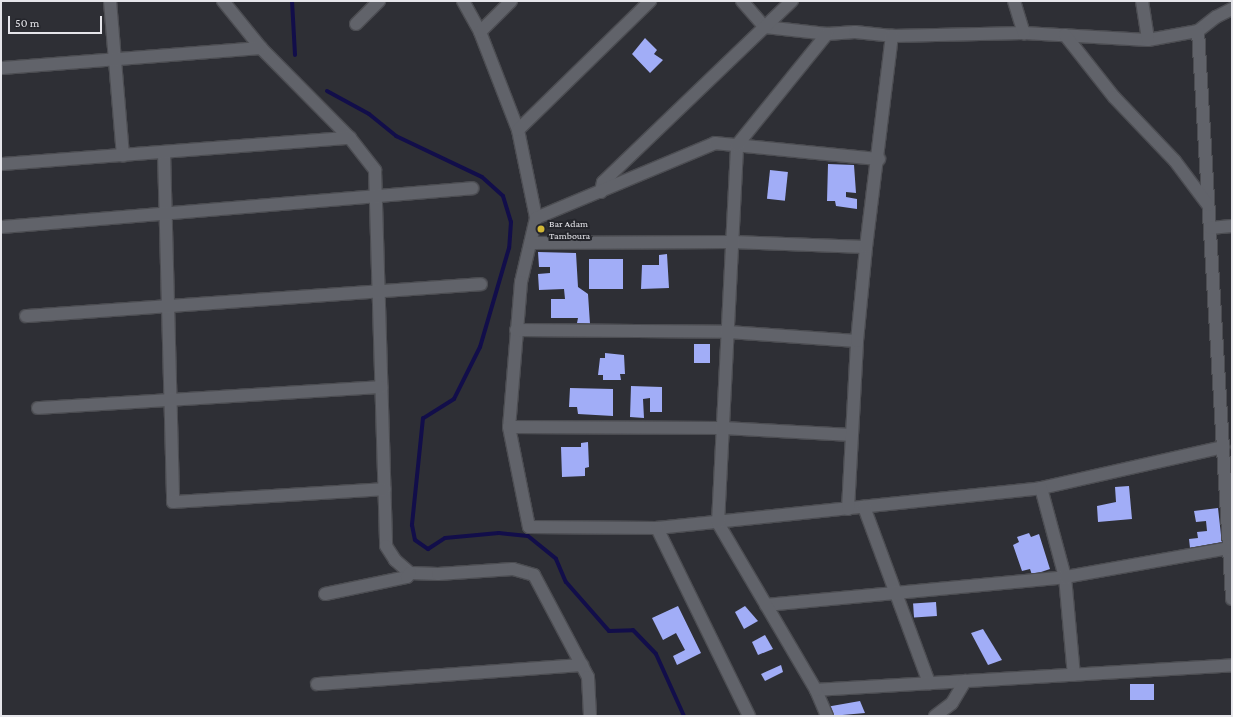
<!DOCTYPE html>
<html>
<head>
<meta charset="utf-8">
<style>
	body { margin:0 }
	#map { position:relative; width:1233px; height:717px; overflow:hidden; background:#2e2f35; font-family:"Crimson Pro",serif }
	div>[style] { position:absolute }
	.stream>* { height:4px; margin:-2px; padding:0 2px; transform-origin:2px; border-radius:2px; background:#120e4a }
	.building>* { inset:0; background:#a1adf7; transform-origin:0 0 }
	.roads { filter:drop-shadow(1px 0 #4c4d52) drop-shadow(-1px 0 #4c4d52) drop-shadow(0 1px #4c4d52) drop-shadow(0 -1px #4c4d52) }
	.minor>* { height:12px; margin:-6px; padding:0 6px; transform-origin:6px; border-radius:6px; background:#61636a }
	.dots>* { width:11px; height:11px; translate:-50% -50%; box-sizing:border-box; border:2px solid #24252b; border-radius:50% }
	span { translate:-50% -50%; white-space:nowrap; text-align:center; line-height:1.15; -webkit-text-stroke:4px #24252b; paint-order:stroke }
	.poi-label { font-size:10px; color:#e5e5ea }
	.left { translate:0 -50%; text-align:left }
	.frame { position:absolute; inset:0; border:2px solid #e5e5ea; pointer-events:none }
	.scale { position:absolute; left:8px; top:16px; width:94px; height:18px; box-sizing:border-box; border:2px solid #e5e5ea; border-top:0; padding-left:5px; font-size:12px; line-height:14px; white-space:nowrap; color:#e5e5ea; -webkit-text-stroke:3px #24252b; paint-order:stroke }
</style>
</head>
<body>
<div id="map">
	<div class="stream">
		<div style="left:292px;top:1px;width:54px;rotate:86.8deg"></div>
		<div style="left:327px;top:91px;width:48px;rotate:28.7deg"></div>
		<div style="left:369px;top:114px;width:35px;rotate:39deg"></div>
		<div style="left:396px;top:136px;width:95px;rotate:25.5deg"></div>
		<div style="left:482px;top:177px;width:28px;rotate:42deg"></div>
		<div style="left:503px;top:196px;width:27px;rotate:73deg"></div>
		<div style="left:511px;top:222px;width:26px;rotate:94deg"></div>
		<div style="left:509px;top:248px;width:103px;rotate:106.3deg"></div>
		<div style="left:480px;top:347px;width:58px;rotate:116.6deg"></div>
		<div style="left:454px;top:399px;width:36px;rotate:148deg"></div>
		<div style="left:423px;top:418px;width:108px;rotate:95.9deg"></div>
		<div style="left:412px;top:525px;width:15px;rotate:79deg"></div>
		<div style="left:415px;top:540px;width:16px;rotate:35deg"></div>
		<div style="left:428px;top:549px;width:20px;rotate:-33deg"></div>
		<div style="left:445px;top:538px;width:54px;rotate:-5.3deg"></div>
		<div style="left:499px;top:533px;width:29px;rotate:6deg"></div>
		<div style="left:528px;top:536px;width:36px;rotate:39deg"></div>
		<div style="left:556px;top:559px;width:25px;rotate:67deg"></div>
		<div style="left:566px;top:582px;width:65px;rotate:48.7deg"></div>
		<div style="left:609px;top:631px;width:24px;rotate:-2deg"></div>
		<div style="left:633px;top:630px;width:33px;rotate:46deg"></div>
		<div style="left:656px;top:654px;width:68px;rotate:65.7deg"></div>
	</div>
	<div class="building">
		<div style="clip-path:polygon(645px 38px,657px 50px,654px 54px,663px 60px,650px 73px,632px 54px)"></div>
		<div style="clip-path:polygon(828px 164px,854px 165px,856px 193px,846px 192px,846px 197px,857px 199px,857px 209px,836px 206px,835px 201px,827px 201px)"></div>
		<div style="left:770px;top:170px;width:18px;height:29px;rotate:6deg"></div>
		<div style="clip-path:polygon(538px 252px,576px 253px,578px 287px,588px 294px,590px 324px,577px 323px,578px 318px,551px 318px,551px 299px,565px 299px,564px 289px,539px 290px,538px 274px,550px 273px,550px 267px,539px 267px)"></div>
		<div style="clip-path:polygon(667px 254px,669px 288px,641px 289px,642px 265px,659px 265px,659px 255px)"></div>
		<div style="left:589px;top:259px;width:34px;height:30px"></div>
		<div style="left:694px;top:344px;width:16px;height:19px"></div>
		<div style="clip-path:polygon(605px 353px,624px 355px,625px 374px,620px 374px,621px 380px,603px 380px,603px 375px,598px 375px,600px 358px,605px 358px)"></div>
		<div style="clip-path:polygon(631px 386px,662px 387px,662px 412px,650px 412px,650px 398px,643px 399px,644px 418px,630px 417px)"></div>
		<div style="clip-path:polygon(570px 388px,613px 389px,613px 416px,578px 414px,577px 407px,569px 407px)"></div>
		<div style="clip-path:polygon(588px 442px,589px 467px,585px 468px,585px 476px,562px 477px,561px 447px,581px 447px,581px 443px)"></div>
		<div style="clip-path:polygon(1129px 486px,1132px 519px,1098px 522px,1097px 506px,1116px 502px,1115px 487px)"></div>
		<div style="clip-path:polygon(1218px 508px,1222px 544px,1190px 548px,1189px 539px,1198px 538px,1197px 532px,1207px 531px,1206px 521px,1196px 522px,1194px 511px)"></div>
		<div style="clip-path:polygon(1029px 533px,1031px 537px,1039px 534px,1050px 569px,1032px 575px,1030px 569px,1022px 571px,1013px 545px,1019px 542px,1017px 537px)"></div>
		<div style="left:936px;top:602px;width:14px;height:23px;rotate:86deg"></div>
		<div style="clip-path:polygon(678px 606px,701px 653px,677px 665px,673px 656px,685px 650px,676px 633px,663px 640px,652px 618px)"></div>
		<div style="clip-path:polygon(745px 606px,758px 621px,744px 629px,735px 612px)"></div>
		<div style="clip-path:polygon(983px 629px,1002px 660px,988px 665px,971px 633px)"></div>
		<div style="clip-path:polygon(765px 635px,773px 649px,758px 655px,752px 642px)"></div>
		<div style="clip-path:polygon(781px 665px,783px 672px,765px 681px,761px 674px)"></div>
		<div style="left:1130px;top:684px;width:24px;height:16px"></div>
		<div style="clip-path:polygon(860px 701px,865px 713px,831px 716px,826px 707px)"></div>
	</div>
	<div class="roads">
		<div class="minor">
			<div style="left:110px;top:1px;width:155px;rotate:85.2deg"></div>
			<div style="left:223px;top:1px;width:60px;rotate:51deg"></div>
			<div style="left:261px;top:48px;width:127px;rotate:45.3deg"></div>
			<div style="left:350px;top:138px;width:41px;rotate:52deg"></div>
			<div style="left:375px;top:170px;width:376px;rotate:88.3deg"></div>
			<div style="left:386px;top:546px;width:17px;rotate:57deg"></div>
			<div style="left:395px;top:560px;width:20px;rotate:41deg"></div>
			<div style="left:410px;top:573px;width:28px;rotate:2deg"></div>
			<div style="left:438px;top:574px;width:75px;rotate:-3.8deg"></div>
			<div style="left:513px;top:569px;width:22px;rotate:16deg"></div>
			<div style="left:534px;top:575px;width:115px;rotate:62.1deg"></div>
			<div style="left:588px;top:677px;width:39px;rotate:87deg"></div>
			<div style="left:463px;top:1px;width:35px;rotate:61deg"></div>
			<div style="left:480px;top:32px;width:105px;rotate:68.8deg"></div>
			<div style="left:518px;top:130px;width:90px;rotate:78.4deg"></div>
			<div style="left:536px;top:218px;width:66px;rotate:103.2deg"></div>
			<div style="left:521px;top:282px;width:145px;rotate:94.7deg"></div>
			<div style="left:509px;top:427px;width:102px;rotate:78.7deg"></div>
			<div style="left:529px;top:527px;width:128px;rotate:0.4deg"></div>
			<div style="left:657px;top:528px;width:386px;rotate:-5.9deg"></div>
			<div style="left:1041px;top:488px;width:187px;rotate:-12.7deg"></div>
			<div style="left:742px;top:1px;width:35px;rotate:49deg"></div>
			<div style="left:765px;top:27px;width:62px;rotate:6.4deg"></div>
			<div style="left:827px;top:34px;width:28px;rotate:-4deg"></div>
			<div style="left:855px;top:32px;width:37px;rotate:6deg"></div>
			<div style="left:892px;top:36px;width:132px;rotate:-1.3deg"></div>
			<div style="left:1024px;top:33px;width:124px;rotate:3.2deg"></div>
			<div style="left:1148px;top:40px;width:51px;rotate:-10.2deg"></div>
			<div style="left:1198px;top:31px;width:23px;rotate:-38deg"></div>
			<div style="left:1216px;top:17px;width:18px;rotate:-27deg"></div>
			<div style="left:1014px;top:1px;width:34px;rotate:73deg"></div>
			<div style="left:1142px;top:1px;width:39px;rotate:81deg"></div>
			<div style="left:356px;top:24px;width:33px;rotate:-45deg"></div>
			<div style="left:1198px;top:31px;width:569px;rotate:86.57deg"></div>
			<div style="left:480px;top:32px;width:44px;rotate:-45deg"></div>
			<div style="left:1065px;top:35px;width:79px;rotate:51.7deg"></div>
			<div style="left:1114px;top:97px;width:88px;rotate:46.4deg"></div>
			<div style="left:1175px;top:161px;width:55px;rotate:53.1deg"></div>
			<div style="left:1px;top:68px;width:261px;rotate:-4.4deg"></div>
			<div style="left:518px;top:130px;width:185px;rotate:-44.3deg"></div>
			<div style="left:164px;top:152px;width:350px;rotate:88.5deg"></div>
			<div style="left:173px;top:502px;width:212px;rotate:-3.5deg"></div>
			<div style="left:1px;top:164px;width:350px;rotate:-4.3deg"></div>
			<div style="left:601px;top:192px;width:10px;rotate:-79deg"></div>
			<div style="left:603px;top:182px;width:262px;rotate:-43.8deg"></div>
			<div style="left:536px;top:218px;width:194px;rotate:-22.7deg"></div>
			<div style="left:715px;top:143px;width:165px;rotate:5.6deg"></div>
			<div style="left:1px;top:227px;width:473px;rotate:-4.7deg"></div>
			<div style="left:1210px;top:228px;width:22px;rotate:-5deg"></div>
			<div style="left:531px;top:243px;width:201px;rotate:-0.3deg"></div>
			<div style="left:732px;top:242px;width:134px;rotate:2.1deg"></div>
			<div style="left:26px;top:316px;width:456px;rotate:-4deg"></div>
			<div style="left:516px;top:330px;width:212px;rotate:0.5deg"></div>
			<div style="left:728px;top:332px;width:129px;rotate:4deg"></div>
			<div style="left:38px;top:408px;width:344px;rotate:-3.5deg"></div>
			<div style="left:509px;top:427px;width:214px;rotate:0.3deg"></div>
			<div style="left:723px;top:428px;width:129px;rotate:3.1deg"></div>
			<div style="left:1041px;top:488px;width:92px;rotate:74.9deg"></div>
			<div style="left:1065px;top:577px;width:98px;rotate:84.8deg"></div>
			<div style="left:864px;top:507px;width:188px;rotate:69.7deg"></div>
			<div style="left:848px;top:509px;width:168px;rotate:-86.9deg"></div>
			<div style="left:857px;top:341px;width:94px;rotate:-84.5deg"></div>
			<div style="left:866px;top:247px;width:213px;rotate:-83deg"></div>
			<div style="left:657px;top:528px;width:209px;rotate:63.9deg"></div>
			<div style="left:325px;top:594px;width:84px;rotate:-11.7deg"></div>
			<div style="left:407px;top:577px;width:5px;rotate:-53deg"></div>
			<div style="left:766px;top:605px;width:300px;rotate:-5.3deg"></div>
			<div style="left:1065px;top:577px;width:167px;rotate:-10deg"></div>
			<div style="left:317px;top:684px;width:266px;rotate:-4.1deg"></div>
			<div style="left:816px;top:690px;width:417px;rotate:-3.4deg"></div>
			<div style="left:827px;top:716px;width:28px;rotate:-113deg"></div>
			<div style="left:816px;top:690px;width:194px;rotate:-120.4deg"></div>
			<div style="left:718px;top:523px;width:378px;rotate:-87.1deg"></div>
			<div style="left:737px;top:145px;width:143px;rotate:-51deg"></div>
			<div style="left:935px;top:716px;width:21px;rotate:-37deg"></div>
			<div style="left:952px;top:703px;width:26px;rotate:-59deg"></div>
		</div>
	</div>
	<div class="dots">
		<div style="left:541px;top:229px;background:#d2b735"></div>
	</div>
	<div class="poi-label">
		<span class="left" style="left:549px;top:229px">Bar Adam<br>Tamboura</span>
	</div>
	<div class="frame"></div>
	<div class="scale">50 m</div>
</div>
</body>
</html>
